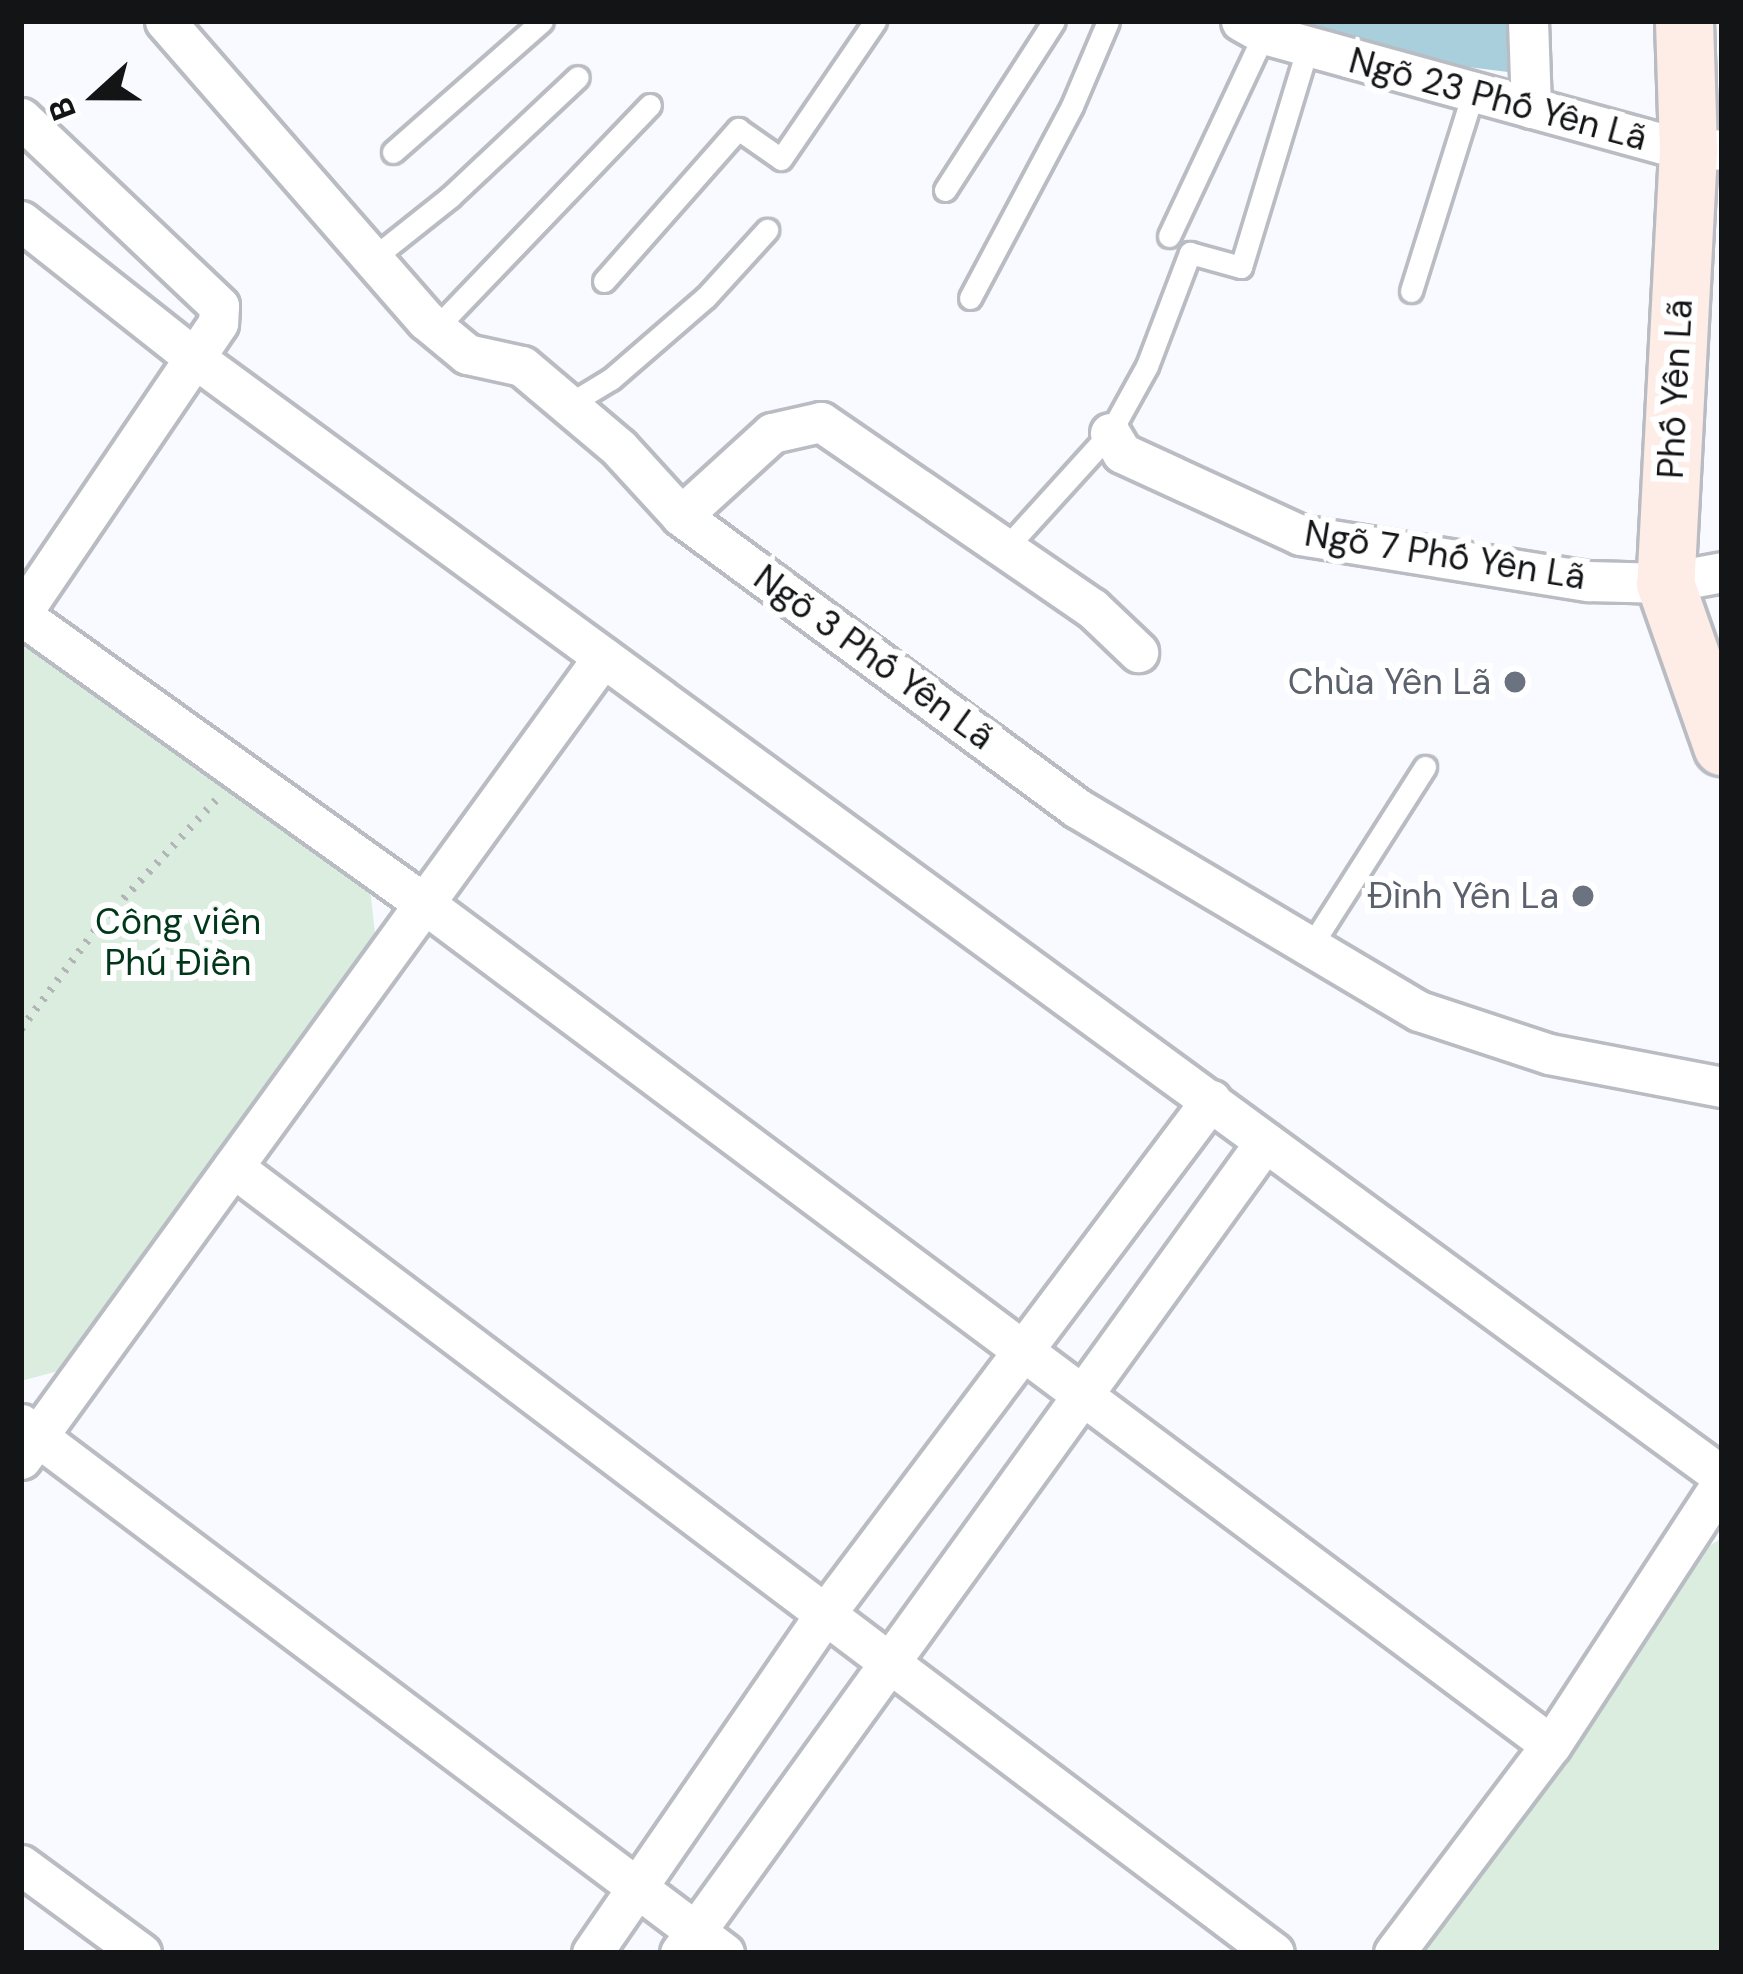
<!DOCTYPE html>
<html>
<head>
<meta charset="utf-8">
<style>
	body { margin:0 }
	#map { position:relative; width:1743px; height:1974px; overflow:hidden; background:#f8faff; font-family:"DM Sans",sans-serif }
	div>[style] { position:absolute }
	.green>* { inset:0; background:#daeddf }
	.water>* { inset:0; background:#a9cfdd }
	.path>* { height:8px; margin-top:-4px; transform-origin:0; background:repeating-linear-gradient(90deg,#b2b4b8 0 3px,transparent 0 12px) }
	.roads { filter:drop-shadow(3px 0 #b9bcc2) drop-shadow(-3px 0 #b9bcc2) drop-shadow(0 3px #b9bcc2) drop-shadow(0 -3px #b9bcc2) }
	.lane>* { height:21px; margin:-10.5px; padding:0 10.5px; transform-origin:10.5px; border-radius:10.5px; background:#fff }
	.street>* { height:39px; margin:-19.5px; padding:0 19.5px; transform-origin:19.5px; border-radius:19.5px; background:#fff }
	.secondary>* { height:57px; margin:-28.5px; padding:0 28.5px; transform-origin:28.5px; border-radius:28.5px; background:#feece6 }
	.dots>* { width:33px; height:33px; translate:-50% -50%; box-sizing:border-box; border:6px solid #fff; border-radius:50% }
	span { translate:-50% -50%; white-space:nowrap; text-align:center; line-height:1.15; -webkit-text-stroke:12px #fff; paint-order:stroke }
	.street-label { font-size:36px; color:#131416 }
	.worship-label { font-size:36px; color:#5b616d }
	.right { translate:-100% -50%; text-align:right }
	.park-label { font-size:36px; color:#00371a }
	.frame { position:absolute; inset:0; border:24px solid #131416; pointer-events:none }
	.north { position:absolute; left:36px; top:36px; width:120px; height:120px; -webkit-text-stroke:9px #fff; paint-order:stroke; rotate:249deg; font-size:33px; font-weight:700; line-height:48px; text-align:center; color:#131416 }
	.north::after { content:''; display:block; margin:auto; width:42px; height:54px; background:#131416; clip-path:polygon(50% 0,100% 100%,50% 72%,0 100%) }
</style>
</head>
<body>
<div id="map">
	<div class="green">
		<div style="clip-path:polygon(21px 636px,370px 888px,375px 933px,62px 1370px,21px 1381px)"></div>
		<div style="clip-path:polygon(1722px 1538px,1722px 1953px,1413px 1953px,1704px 1549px)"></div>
	</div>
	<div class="water">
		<div style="clip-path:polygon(1269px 21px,1513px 21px,1516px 73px,1315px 48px)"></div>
	</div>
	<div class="path">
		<div style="left:21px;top:1029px;width:130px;rotate:-53.1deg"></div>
		<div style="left:99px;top:925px;width:173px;rotate:-46.9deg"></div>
	</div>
	<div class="roads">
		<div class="lane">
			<div style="left:393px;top:152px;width:198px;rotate:-41.3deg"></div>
			<div style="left:945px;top:190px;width:201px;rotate:-57.2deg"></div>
			<div style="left:1169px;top:236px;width:223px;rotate:-64.8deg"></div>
			<div style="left:372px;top:259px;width:100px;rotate:-38.5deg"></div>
			<div style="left:450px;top:197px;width:175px;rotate:-43.2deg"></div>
			<div style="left:604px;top:281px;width:203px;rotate:-48.6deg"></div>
			<div style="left:738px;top:129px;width:52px;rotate:34.9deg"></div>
			<div style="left:781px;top:159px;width:167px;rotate:-55.7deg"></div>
			<div style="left:1411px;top:291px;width:207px;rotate:-72.6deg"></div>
			<div style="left:970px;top:298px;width:217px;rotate:-62deg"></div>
			<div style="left:1072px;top:106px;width:92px;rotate:-67deg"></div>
			<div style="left:436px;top:328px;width:309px;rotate:-46.2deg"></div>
			<div style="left:568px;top:405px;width:50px;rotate:-31.2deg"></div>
			<div style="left:611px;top:379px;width:125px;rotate:-40.8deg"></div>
			<div style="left:706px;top:297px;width:91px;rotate:-47.7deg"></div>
			<div style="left:1005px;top:549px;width:156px;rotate:-47.8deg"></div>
			<div style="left:1110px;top:433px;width:77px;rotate:-61.1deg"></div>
			<div style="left:1147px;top:366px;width:121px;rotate:-69.2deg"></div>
			<div style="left:1190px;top:253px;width:53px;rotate:15.4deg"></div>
			<div style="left:1241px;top:267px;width:231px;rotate:-73.1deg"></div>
			<div style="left:1309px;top:949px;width:216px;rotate:-57.5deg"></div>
		</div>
		<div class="street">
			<div style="left:165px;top:21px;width:397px;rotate:48.9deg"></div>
			<div style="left:426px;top:320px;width:53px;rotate:39.7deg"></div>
			<div style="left:467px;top:354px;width:56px;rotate:12.3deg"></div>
			<div style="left:522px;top:366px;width:127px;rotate:40.2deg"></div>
			<div style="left:619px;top:448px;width:92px;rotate:47.6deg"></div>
			<div style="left:681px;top:516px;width:492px;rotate:36.4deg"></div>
			<div style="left:1077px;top:808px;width:398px;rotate:30.7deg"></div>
			<div style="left:1419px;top:1011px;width:137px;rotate:18.3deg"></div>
			<div style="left:1549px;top:1054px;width:176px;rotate:10.8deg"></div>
			<div style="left:1241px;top:21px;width:26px;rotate:29deg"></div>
			<div style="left:1264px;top:34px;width:440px;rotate:15.4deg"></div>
			<div style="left:1688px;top:151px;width:34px;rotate:-3deg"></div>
			<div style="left:1528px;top:21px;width:87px;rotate:88deg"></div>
			<div style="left:21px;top:118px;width:273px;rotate:43.5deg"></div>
			<div style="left:219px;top:306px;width:17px;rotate:93deg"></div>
			<div style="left:218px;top:323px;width:351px;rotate:124.1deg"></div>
			<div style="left:21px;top:221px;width:218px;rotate:38.3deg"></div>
			<div style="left:192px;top:356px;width:1896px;rotate:36.21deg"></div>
			<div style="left:1110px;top:433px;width:23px;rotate:59deg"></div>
			<div style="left:1122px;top:453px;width:196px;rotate:24.7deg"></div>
			<div style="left:1300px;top:535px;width:292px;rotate:9.1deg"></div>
			<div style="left:1588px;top:581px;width:77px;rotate:1.5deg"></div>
			<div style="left:1665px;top:583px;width:58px;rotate:-10.9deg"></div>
			<div style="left:681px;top:516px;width:123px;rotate:-42.4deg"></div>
			<div style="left:772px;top:433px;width:50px;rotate:-12.7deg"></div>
			<div style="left:821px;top:422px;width:329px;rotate:34.5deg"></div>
			<div style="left:1092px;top:608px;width:64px;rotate:43.7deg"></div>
			<div style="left:21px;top:615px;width:497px;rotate:35.6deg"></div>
			<div style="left:425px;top:904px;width:1405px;rotate:36.76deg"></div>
			<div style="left:233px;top:1167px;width:1304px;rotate:37.05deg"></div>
			<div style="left:21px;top:1424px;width:880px;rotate:36.96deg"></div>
			<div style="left:21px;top:1459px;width:991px;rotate:-54.03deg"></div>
			<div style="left:21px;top:1865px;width:149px;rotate:36.3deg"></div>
			<div style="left:592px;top:1953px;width:411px;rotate:-55.5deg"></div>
			<div style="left:825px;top:1614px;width:643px;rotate:-53.09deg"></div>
			<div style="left:680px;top:1953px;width:1000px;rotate:-54.2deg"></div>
			<div style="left:1394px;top:1953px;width:261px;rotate:-53deg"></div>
			<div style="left:1551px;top:1745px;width:313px;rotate:-56.9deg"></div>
		</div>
		<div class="secondary">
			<div style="left:1684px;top:21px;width:130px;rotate:88.2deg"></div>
			<div style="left:1688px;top:151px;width:433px;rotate:93deg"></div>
			<div style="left:1665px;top:583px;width:173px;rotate:70.7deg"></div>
		</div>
	</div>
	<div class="dots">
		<div style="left:1515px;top:682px;background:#6b7280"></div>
		<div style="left:1583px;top:896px;background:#6b7280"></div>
	</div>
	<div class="street-label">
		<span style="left:1498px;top:99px;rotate:15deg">Ngõ 23 Phố Yên Lã</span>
		<span style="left:1675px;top:389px;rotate:-87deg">Phố Yên Lã</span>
		<span style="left:1445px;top:555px;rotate:9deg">Ngõ 7 Phố Yên Lã</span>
		<span style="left:874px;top:657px;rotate:36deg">Ngõ 3 Phố Yên Lã</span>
	</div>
	<div class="worship-label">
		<span class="right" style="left:1491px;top:682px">Chùa Yên Lã</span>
		<span class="right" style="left:1559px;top:896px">Đình Yên La</span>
	</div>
	<div class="park-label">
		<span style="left:178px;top:942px">Công viên<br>Phú Điền</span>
	</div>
	<div class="frame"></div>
	<div class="north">B</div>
</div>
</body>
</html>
